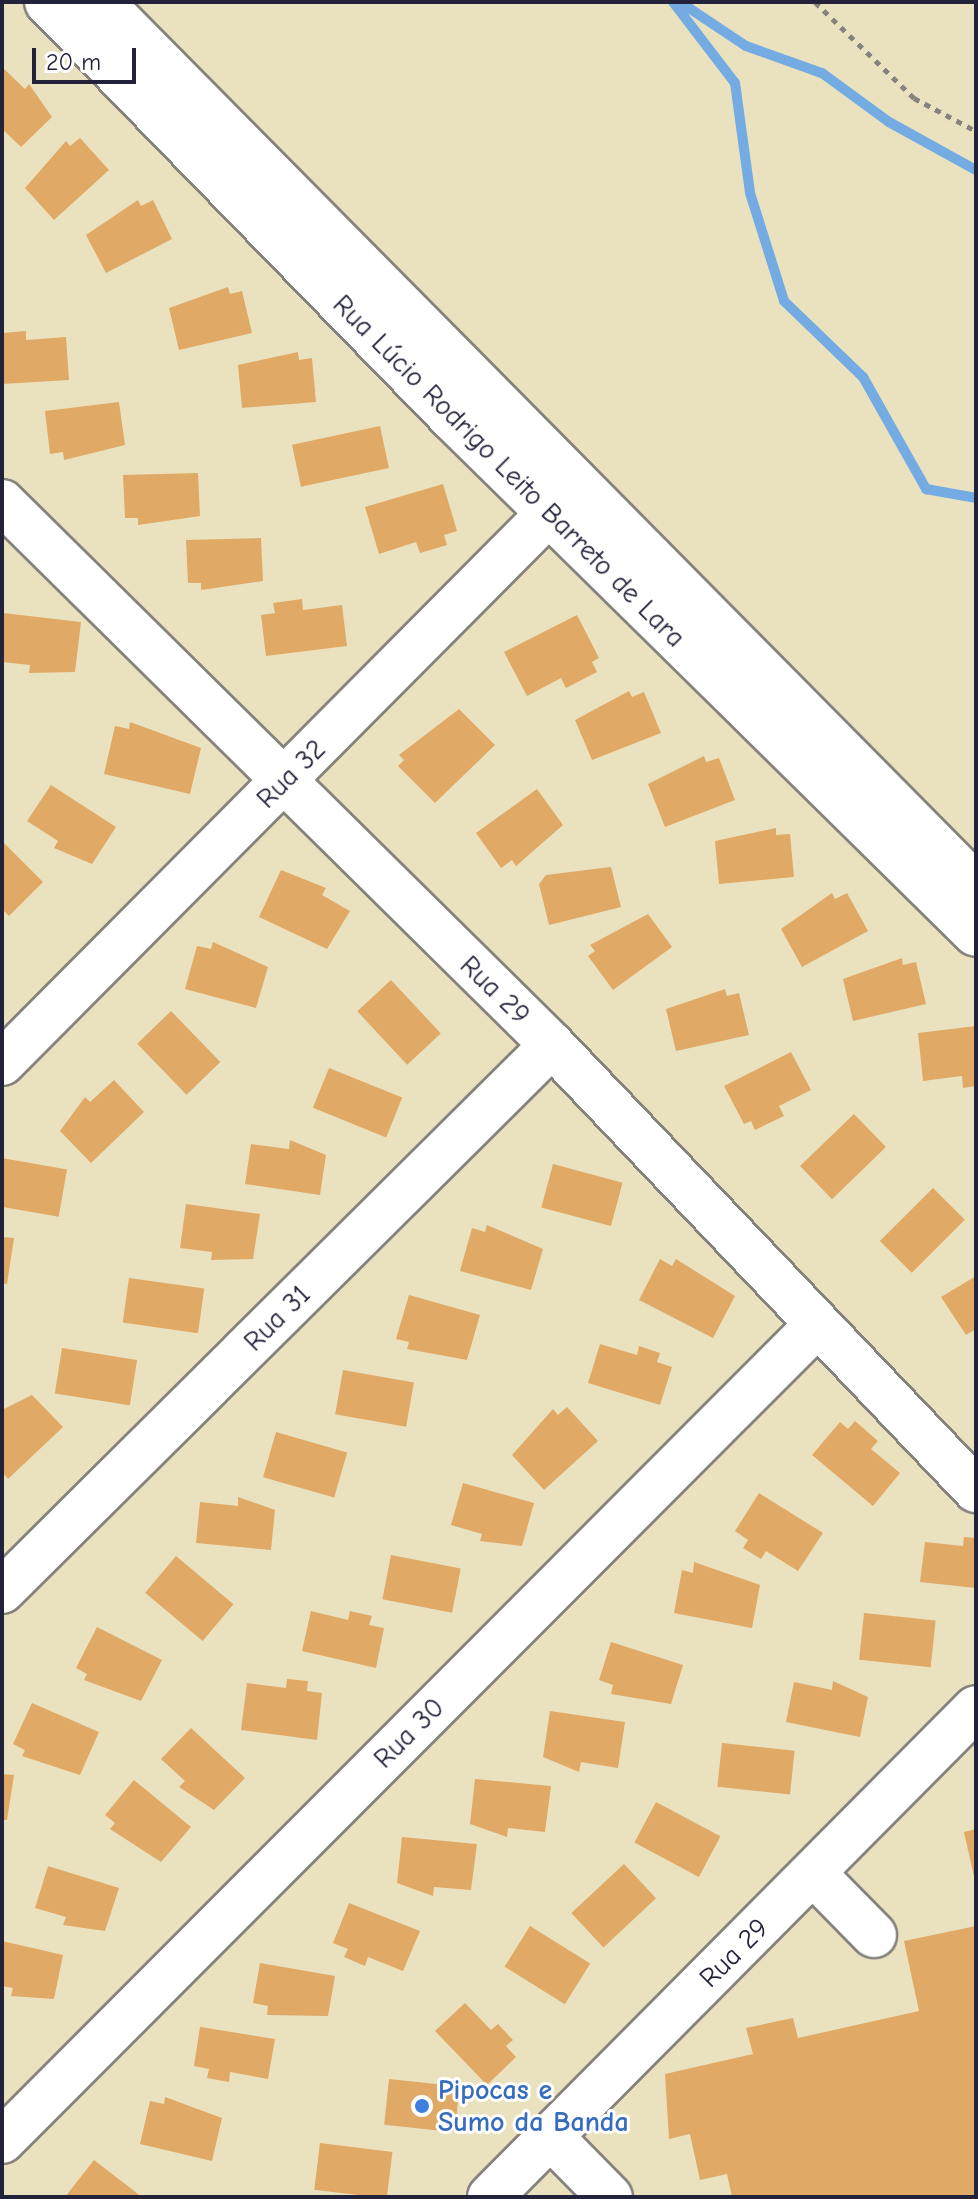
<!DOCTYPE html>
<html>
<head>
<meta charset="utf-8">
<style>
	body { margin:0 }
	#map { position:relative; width:978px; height:2199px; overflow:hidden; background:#eae2bf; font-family:"Comic Neue",sans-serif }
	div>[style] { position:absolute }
	.stream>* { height:10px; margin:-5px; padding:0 5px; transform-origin:5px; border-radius:5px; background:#73abe2 }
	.building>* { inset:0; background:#e0a966; transform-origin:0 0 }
	.path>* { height:5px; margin-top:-2.5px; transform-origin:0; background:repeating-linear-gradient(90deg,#86827d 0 6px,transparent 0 12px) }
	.roads { filter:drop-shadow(2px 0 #86827d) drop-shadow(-2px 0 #86827d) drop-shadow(0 2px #86827d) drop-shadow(0 -2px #86827d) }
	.minor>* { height:44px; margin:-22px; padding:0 22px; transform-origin:22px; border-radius:22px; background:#fff }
	.dots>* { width:22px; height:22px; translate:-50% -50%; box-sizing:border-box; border:4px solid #fff; border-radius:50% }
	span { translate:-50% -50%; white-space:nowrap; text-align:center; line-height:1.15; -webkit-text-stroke:6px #fff; paint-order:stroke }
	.street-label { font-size:28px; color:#22223b }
	.shop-label { font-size:28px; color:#366cbe; font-weight:700 }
	.left { translate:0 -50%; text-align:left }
	.frame { position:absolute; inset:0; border:4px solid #22223b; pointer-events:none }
	.scale { position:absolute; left:32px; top:48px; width:104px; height:36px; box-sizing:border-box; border:4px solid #22223b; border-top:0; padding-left:10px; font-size:24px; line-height:28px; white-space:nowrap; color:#22223b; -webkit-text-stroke:6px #fff; paint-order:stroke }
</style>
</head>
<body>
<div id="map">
	<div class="stream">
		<div style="left:673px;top:2px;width:102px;rotate:52.6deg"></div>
		<div style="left:735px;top:83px;width:111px;rotate:82.2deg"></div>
		<div style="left:750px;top:193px;width:113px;rotate:72.5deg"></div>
		<div style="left:784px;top:301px;width:110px;rotate:43.9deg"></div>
		<div style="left:863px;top:377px;width:129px;rotate:60.6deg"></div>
		<div style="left:926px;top:489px;width:51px;rotate:10.2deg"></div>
		<div style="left:680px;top:2px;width:79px;rotate:33.7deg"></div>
		<div style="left:746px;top:46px;width:81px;rotate:19.6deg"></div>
		<div style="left:822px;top:73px;width:83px;rotate:36.2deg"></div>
		<div style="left:889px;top:122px;width:99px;rotate:28.9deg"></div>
	</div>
	<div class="building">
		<div style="clip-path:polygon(2px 67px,25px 89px,29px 84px,52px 117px,21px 147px,2px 129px)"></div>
		<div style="clip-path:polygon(80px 138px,109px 170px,54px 220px,25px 188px,66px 141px,70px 146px)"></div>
		<div style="clip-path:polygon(138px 200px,141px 206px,153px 200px,172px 239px,106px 273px,86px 235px)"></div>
		<div style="clip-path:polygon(228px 287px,230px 294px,242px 291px,252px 333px,179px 350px,169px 308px)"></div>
		<div style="clip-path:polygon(26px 331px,26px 340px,66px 337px,69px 380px,2px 384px,2px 333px)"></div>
		<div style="clip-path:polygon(298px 352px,299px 360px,312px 358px,316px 402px,242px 408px,238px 365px)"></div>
		<div style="clip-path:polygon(119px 402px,125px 445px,64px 460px,63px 452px,50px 454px,45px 411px)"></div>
		<div style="left:380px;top:426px;width:43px;height:90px;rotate:78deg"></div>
		<div style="clip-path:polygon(198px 473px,200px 516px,138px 525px,138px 518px,125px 518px,123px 475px)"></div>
		<div style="clip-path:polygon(443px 484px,457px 531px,444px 535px,447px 545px,420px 553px,416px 542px,379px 554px,365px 507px)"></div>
		<div style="clip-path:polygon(261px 538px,263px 581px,201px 590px,201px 583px,188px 583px,186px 540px)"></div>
		<div style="clip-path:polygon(302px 599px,303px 610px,342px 605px,347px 646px,266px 656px,261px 615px,275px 613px,273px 603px)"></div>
		<div style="clip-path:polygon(3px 613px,81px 622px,75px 672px,29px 673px,30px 665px,2px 662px)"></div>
		<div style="clip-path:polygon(577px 615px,599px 658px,592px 662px,597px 672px,566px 688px,561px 678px,527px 696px,504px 652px)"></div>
		<div style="clip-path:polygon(629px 691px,632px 697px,644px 692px,661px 733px,592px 760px,575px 720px)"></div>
		<div style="clip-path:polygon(459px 709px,495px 745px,435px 803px,398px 766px,404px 760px,399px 755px)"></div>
		<div style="clip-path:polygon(130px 722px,201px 748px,190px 794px,104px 774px,115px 726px,129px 729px)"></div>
		<div style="clip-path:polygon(704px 756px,706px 762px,719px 758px,735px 800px,665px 827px,648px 784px)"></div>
		<div style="clip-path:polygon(51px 785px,116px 827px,92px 864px,54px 848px,58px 841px,27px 821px)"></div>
		<div style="clip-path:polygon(537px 789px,563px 825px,516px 866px,512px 860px,501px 868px,476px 833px)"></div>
		<div style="clip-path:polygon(776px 828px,776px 835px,790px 834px,794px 877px,719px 884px,715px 841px)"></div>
		<div style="clip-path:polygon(2px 841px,43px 882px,9px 916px,2px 909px)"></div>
		<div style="clip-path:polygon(611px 867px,621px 907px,549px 925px,539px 884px,546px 875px)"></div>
		<div style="clip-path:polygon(281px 870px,326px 888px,322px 895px,350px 911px,327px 949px,259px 917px)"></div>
		<div style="clip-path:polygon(832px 893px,835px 899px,847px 893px,868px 931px,802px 967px,781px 929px)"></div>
		<div style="clip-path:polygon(648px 914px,672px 947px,613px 990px,588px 956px,595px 951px,590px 945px)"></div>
		<div style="clip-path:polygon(213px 942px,268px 967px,256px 1008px,185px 989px,197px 946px,211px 949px)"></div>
		<div style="clip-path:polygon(902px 958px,903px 965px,916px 962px,926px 1004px,853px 1021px,843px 979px)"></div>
		<div style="left:391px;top:980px;width:73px;height:46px;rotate:47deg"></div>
		<div style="clip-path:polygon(725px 989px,727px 996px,739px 993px,749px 1035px,676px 1051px,666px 1009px)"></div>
		<div style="left:171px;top:1011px;width:71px;height:47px;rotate:46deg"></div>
		<div style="clip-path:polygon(976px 1026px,976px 1086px,963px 1088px,962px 1076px,923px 1081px,918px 1033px)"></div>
		<div style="clip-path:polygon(791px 1052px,811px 1090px,779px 1106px,784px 1116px,755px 1130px,751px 1121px,744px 1124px,724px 1086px)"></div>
		<div style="left:329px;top:1068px;width:79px;height:43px;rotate:22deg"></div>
		<div style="clip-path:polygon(114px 1080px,144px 1112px,91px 1163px,60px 1131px,85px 1097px,90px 1102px)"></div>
		<div style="left:854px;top:1114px;width:46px;height:75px;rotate:46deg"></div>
		<div style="clip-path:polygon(290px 1140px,326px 1155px,320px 1195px,245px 1184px,251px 1144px,289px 1149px)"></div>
		<div style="left:2px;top:1158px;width:66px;height:48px;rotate:10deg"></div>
		<div style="left:553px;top:1164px;width:72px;height:45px;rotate:15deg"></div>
		<div style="left:933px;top:1188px;width:45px;height:75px;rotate:45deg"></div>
		<div style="clip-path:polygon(186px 1204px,260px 1214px,253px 1259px,211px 1260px,212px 1252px,180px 1248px)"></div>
		<div style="clip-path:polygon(487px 1225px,543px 1249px,531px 1290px,460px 1271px,472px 1228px,485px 1232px)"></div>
		<div style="clip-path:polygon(2px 1237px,14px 1238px,7px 1284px,2px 1283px)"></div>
		<div style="clip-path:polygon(660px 1259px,672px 1266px,676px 1259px,735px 1296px,713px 1338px,639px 1300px)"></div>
		<div style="clip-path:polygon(976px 1276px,976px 1329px,966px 1335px,941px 1297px)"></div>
		<div style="left:129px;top:1278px;width:76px;height:45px;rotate:8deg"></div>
		<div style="clip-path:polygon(409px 1295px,480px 1315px,467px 1360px,407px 1349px,409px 1342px,396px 1339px)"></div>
		<div style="clip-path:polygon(600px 1344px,637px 1355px,639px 1346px,660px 1353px,657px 1362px,672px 1367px,660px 1405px,588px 1383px)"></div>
		<div style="left:62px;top:1348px;width:76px;height:46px;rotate:9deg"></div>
		<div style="left:343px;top:1370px;width:72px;height:45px;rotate:10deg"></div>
		<div style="clip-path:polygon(32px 1395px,63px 1427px,8px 1479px,2px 1472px,2px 1410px)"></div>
		<div style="clip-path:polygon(567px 1407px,598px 1441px,544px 1490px,512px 1455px,553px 1409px,558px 1415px)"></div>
		<div style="clip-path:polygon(855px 1421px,878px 1441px,871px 1449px,900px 1473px,873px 1506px,812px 1455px,840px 1422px,848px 1429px)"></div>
		<div style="left:276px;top:1432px;width:74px;height:47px;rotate:16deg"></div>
		<div style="clip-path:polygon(463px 1483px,534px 1503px,522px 1546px,480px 1541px,482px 1534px,451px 1525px)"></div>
		<div style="clip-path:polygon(759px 1493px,823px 1533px,798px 1571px,766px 1551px,761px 1559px,743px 1548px,748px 1540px,735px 1531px)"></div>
		<div style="clip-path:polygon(238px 1497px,275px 1510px,271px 1550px,196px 1543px,200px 1502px,238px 1506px)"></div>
		<div style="clip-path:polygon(964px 1537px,976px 1538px,976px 1588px,920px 1582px,925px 1542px,963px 1546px)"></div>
		<div style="left:391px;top:1555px;width:71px;height:45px;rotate:11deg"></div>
		<div style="left:176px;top:1556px;width:75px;height:48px;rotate:40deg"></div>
		<div style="clip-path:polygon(694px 1562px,760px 1585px,752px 1628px,674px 1613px,682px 1570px,693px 1573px)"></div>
		<div style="clip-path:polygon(311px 1611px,348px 1620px,350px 1611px,372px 1616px,369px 1625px,384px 1628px,376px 1668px,302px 1651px)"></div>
		<div style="left:864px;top:1613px;width:72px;height:47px;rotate:6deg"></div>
		<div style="clip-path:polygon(97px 1627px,162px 1660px,141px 1701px,84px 1680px,87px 1674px,76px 1668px)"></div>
		<div style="clip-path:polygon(611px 1642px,683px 1665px,671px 1704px,611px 1694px,613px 1685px,599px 1680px)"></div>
		<div style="clip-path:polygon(287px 1679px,308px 1681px,307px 1691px,322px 1693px,317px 1740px,241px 1730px,247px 1683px,286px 1688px)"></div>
		<div style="clip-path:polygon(833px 1681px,868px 1697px,860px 1737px,786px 1722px,794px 1682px,832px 1690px)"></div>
		<div style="clip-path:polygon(32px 1703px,99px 1732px,80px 1775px,22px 1756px,25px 1750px,13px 1744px)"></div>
		<div style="clip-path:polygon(550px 1711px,625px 1722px,618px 1768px,581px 1762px,579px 1772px,543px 1757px)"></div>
		<div style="clip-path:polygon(191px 1728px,245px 1778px,214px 1810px,179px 1787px,185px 1781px,161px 1759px)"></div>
		<div style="left:722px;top:1743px;width:73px;height:44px;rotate:6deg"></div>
		<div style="clip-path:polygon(2px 1774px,14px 1775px,7px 1820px,2px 1820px)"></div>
		<div style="clip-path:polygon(475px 1779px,551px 1786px,545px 1832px,508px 1828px,507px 1837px,470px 1824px)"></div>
		<div style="clip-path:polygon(134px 1780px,191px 1827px,161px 1862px,110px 1829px,115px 1823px,105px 1815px)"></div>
		<div style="left:656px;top:1802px;width:73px;height:46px;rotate:28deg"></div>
		<div style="clip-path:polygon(976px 1829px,976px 1881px,975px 1881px,964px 1832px)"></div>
		<div style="clip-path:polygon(402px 1837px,477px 1844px,471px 1890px,434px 1887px,433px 1896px,397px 1883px)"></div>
		<div style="left:624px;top:1864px;width:47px;height:72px;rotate:47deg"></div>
		<div style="clip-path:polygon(48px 1866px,119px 1888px,105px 1931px,63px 1925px,66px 1917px,35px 1908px)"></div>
		<div style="clip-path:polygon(349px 1903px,420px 1931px,403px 1971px,368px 1957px,365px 1966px,344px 1957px,348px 1949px,333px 1943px)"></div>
		<div style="left:530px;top:1926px;width:71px;height:48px;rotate:32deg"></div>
		<div style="clip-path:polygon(976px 1926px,976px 2197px,732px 2197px,727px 2174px,700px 2180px,690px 2134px,669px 2139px,665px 2074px,753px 2054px,746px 2028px,793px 2018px,798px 2038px,919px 2011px,904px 1941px)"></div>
		<div style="clip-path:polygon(2px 1941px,63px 1955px,54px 1999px,11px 1996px,13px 1988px,2px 1986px)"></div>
		<div style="clip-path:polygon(260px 1963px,335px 1976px,328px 2016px,267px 2015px,268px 2006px,253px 2003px)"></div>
		<div style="clip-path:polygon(465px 2003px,491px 2030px,498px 2024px,513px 2040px,506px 2046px,516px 2057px,487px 2085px,435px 2031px)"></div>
		<div style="clip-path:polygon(200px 2027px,275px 2039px,268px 2079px,230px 2072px,229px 2082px,207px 2078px,209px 2069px,194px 2066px)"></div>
		<div style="left:389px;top:2079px;width:71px;height:46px;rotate:6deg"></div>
		<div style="clip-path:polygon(165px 2097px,222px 2118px,212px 2161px,140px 2144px,150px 2101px,164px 2104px)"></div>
		<div style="left:320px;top:2143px;width:73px;height:47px;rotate:7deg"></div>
		<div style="clip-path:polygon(94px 2160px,142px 2197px,65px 2197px)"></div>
	</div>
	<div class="path">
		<div style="left:815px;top:2px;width:138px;rotate:44.1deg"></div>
		<div style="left:914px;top:98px;width:70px;rotate:28deg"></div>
	</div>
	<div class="roads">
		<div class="minor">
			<div style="left:47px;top:2px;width:581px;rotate:45.77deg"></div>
			<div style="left:452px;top:418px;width:735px;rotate:44.56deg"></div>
			<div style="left:101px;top:2px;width:1244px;rotate:45.29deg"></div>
			<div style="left:2px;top:502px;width:773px;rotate:44.63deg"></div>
			<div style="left:552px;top:1045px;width:615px;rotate:46.38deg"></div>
			<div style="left:2px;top:1063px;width:805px;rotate:-45.15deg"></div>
			<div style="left:2px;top:1591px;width:775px;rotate:-44.79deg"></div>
			<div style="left:813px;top:1873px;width:87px;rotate:45.5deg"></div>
			<div style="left:551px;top:2137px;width:84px;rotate:45.5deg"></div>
			<div style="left:2px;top:2141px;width:1153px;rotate:-45.04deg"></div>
			<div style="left:490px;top:2197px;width:689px;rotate:-45.18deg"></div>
		</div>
	</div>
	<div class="dots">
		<div style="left:422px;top:2106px;background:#3f7fe0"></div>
	</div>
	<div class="street-label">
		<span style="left:509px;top:471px;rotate:45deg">Rua Lúcio Rodrigo Leito Barreto de Lara</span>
		<span style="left:291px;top:774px;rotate:-45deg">Rua 32</span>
		<span style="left:495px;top:990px;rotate:44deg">Rua 29</span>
		<span style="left:277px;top:1318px;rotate:-45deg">Rua 31</span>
		<span style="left:409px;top:1733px;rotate:-45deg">Rua 30</span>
		<span style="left:734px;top:1953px;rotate:-45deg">Rua 29</span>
	</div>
	<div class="shop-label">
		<span class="left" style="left:438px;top:2106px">Pipocas e<br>Sumo da Banda</span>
	</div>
	<div class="frame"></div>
	<div class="scale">20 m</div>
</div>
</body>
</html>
